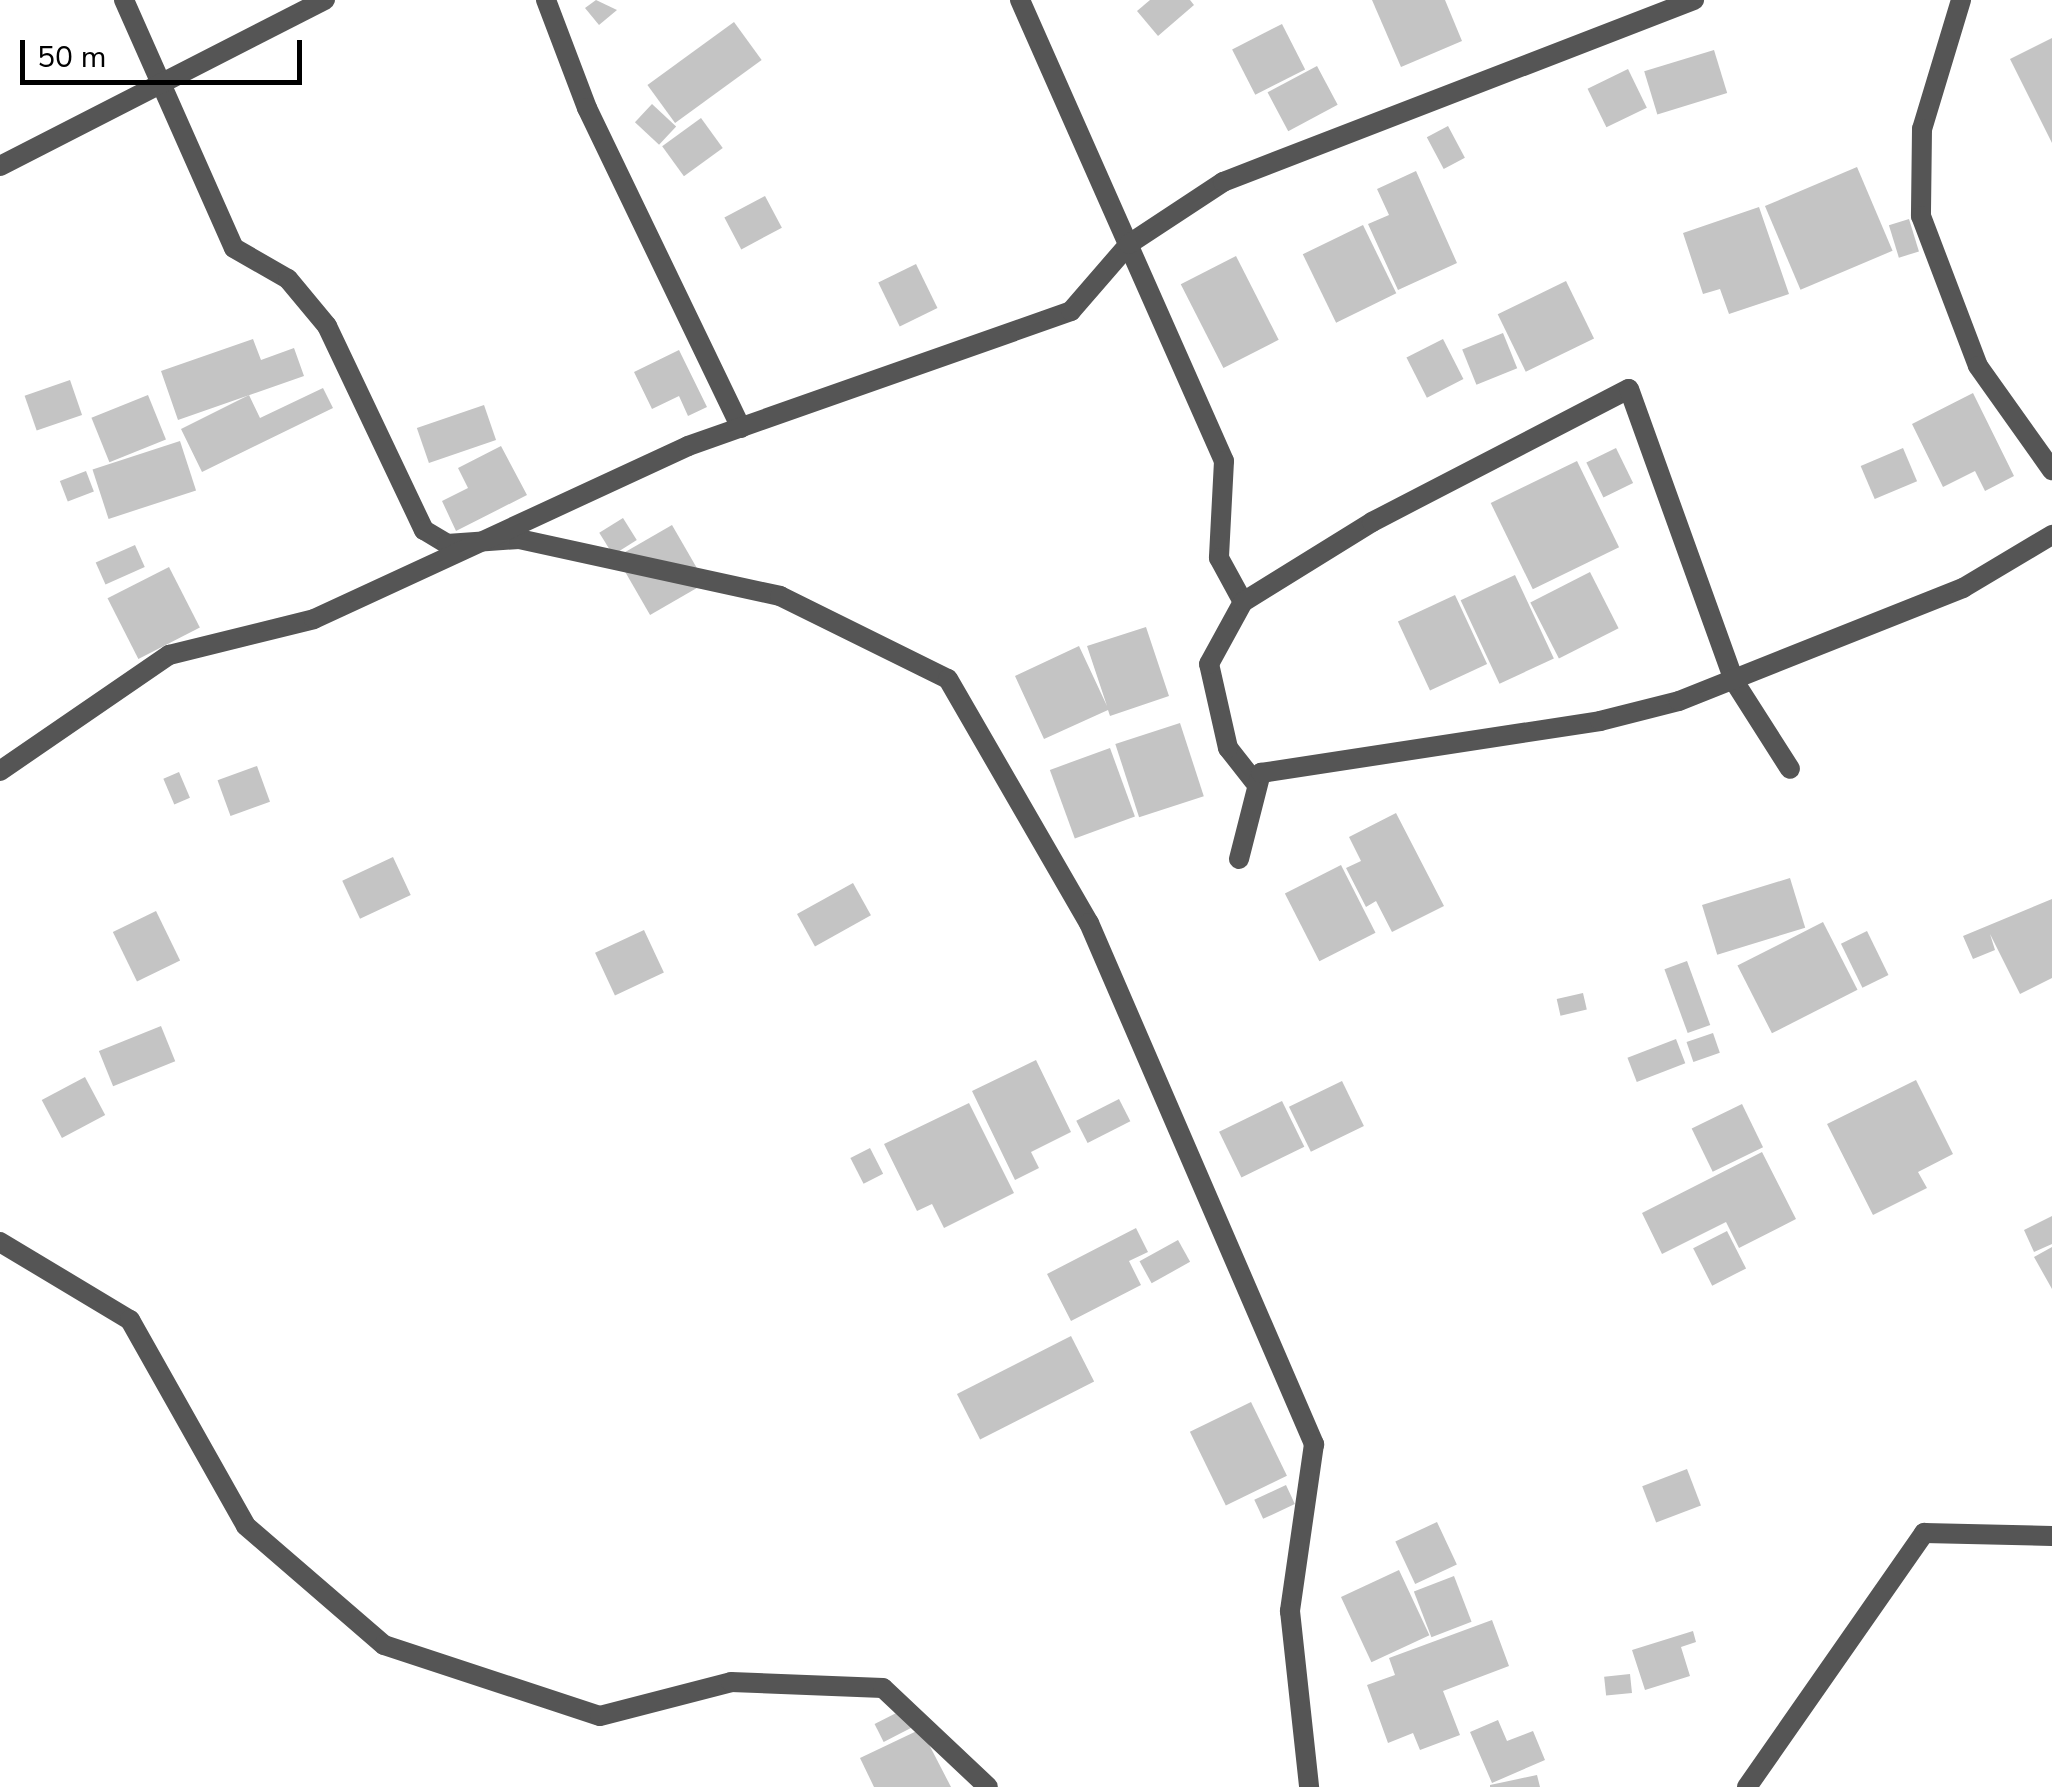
<!DOCTYPE html>
<html>
<head>
<meta charset="utf-8">
<style>
	body { margin:0 }
	#map { position:relative; width:2052px; height:1787px; overflow:hidden; background:#fff; font-family:"Nunito Sans",sans-serif }
	div>[style] { position:absolute }
	.building>* { inset:0; background:#c4c4c4; transform-origin:0 0 }
	.street>* { height:20px; margin:-10px; padding:0 10px; transform-origin:10px; border-radius:10px; background:#555 }
	span { translate:-50% -50%; white-space:nowrap; text-align:center; line-height:1.15; -webkit-text-stroke:10px #fff; paint-order:stroke }
	.scale { position:absolute; left:20px; top:40px; width:282px; height:45px; box-sizing:border-box; border:5px solid #000; border-top:0; padding-left:12px; font-size:30px; line-height:35px; white-space:nowrap; color:#000; -webkit-text-stroke:8px #fff; paint-order:stroke }
</style>
</head>
<body>
<div id="map">
	<div class="building">
		<div style="clip-path:polygon(596px 0,617px 10px,599px 25px,585px 8px)"></div>
		<div style="clip-path:polygon(1150px 0,1190px 0,1194px 5px,1158px 36px,1137px 11px)"></div>
		<div style="clip-path:polygon(1372px 0,1445px 0,1462px 41px,1401px 67px)"></div>
		<div style="left:734px;top:22px;width:47px;height:107px;rotate:54deg"></div>
		<div style="left:1282px;top:24px;width:51px;height:56px;rotate:63deg"></div>
		<div style="clip-path:polygon(2052px 38px,2052px 143px,2010px 59px)"></div>
		<div style="left:1714px;top:50px;width:45px;height:73px;rotate:73deg"></div>
		<div style="left:1317px;top:66px;width:44px;height:56px;rotate:62deg"></div>
		<div style="left:1628px;top:69px;width:43px;height:45px;rotate:64deg"></div>
		<div style="left:652px;top:104px;width:33px;height:25px;rotate:43deg"></div>
		<div style="left:701px;top:118px;width:37px;height:48px;rotate:54deg"></div>
		<div style="left:1448px;top:126px;width:36px;height:24px;rotate:62deg"></div>
		<div style="left:1857px;top:167px;width:91px;height:100px;rotate:67deg"></div>
		<div style="clip-path:polygon(1416px 171px,1457px 263px,1398px 290px,1368px 224px,1389px 215px,1377px 189px)"></div>
		<div style="left:765px;top:196px;width:36px;height:46px;rotate:62deg"></div>
		<div style="clip-path:polygon(1759px 207px,1789px 294px,1729px 314px,1720px 289px,1703px 294px,1683px 233px)"></div>
		<div style="left:1909px;top:219px;width:34px;height:21px;rotate:73deg"></div>
		<div style="left:1363px;top:225px;width:76px;height:67px;rotate:64deg"></div>
		<div style="left:1236px;top:256px;width:94px;height:62px;rotate:63deg"></div>
		<div style="left:916px;top:264px;width:49px;height:42px;rotate:64deg"></div>
		<div style="left:1566px;top:281px;width:64px;height:76px;rotate:64deg"></div>
		<div style="left:1503px;top:333px;width:38px;height:44px;rotate:68deg"></div>
		<div style="clip-path:polygon(253px 339px,261px 360px,294px 348px,304px 376px,178px 420px,161px 371px)"></div>
		<div style="left:1443px;top:339px;width:45px;height:41px;rotate:63deg"></div>
		<div style="clip-path:polygon(679px 350px,707px 407px,688px 416px,679px 396px,652px 409px,634px 372px)"></div>
		<div style="left:70px;top:380px;width:37px;height:48px;rotate:71deg"></div>
		<div style="clip-path:polygon(323px 388px,333px 408px,202px 472px,181px 429px,249px 395px,260px 418px)"></div>
		<div style="clip-path:polygon(1973px 393px,2014px 476px,1985px 491px,1975px 471px,1943px 487px,1912px 424px)"></div>
		<div style="left:148px;top:395px;width:48px;height:61px;rotate:68deg"></div>
		<div style="left:484px;top:405px;width:37px;height:71px;rotate:71deg"></div>
		<div style="left:180px;top:441px;width:52px;height:92px;rotate:72deg"></div>
		<div style="clip-path:polygon(501px 446px,527px 495px,456px 531px,442px 501px,468px 488px,458px 468px)"></div>
		<div style="left:1616px;top:448px;width:39px;height:33px;rotate:64deg"></div>
		<div style="left:1903px;top:448px;width:36px;height:46px;rotate:67deg"></div>
		<div style="left:1577px;top:461px;width:96px;height:96px;rotate:64deg"></div>
		<div style="left:86px;top:471px;width:22px;height:28px;rotate:69deg"></div>
		<div style="left:623px;top:518px;width:26px;height:28px;rotate:58deg"></div>
		<div style="left:672px;top:525px;width:67px;height:64px;rotate:60deg"></div>
		<div style="left:135px;top:545px;width:24px;height:43px;rotate:66deg"></div>
		<div style="left:169px;top:567px;width:68px;height:69px;rotate:63deg"></div>
		<div style="left:1590px;top:572px;width:63px;height:67px;rotate:63deg"></div>
		<div style="left:1515px;top:575px;width:92px;height:60px;rotate:65deg"></div>
		<div style="left:1455px;top:595px;width:76px;height:63px;rotate:65deg"></div>
		<div style="clip-path:polygon(1146px 627px,1169px 696px,1110px 716px,1108px 710px,1044px 739px,1015px 676px,1079px 646px,1107px 706px,1087px 646px)"></div>
		<div style="left:1180px;top:723px;width:77px;height:68px;rotate:72deg"></div>
		<div style="left:1110px;top:748px;width:73px;height:64px;rotate:70deg"></div>
		<div style="left:257px;top:766px;width:38px;height:42px;rotate:70deg"></div>
		<div style="left:179px;top:772px;width:28px;height:17px;rotate:67deg"></div>
		<div style="clip-path:polygon(1396px 813px,1444px 906px,1392px 932px,1376px 901px,1366px 907px,1346px 868px,1361px 861px,1349px 837px)"></div>
		<div style="left:393px;top:857px;width:42px;height:56px;rotate:65deg"></div>
		<div style="left:1341px;top:865px;width:76px;height:63px;rotate:63deg"></div>
		<div style="left:1790px;top:878px;width:52px;height:92px;rotate:73deg"></div>
		<div style="left:853px;top:883px;width:37px;height:64px;rotate:61deg"></div>
		<div style="clip-path:polygon(2052px 899px,2052px 978px,2020px 994px,1990px 934px,1995px 950px,1973px 959px,1963px 936px)"></div>
		<div style="left:156px;top:911px;width:55px;height:48px;rotate:64deg"></div>
		<div style="left:1823px;top:922px;width:76px;height:96px;rotate:63deg"></div>
		<div style="left:644px;top:930px;width:47px;height:54px;rotate:65deg"></div>
		<div style="left:1867px;top:931px;width:49px;height:29px;rotate:64deg"></div>
		<div style="left:1687px;top:961px;width:68px;height:24px;rotate:70deg"></div>
		<div style="left:1583px;top:993px;width:17px;height:27px;rotate:77deg"></div>
		<div style="left:161px;top:1026px;width:38px;height:67px;rotate:68deg"></div>
		<div style="left:1713px;top:1033px;width:21px;height:28px;rotate:71deg"></div>
		<div style="left:1676px;top:1039px;width:26px;height:52px;rotate:69deg"></div>
		<div style="clip-path:polygon(1036px 1060px,1071px 1132px,1031px 1152px,1039px 1168px,1015px 1180px,972px 1091px)"></div>
		<div style="left:85px;top:1077px;width:43px;height:49px;rotate:62deg"></div>
		<div style="clip-path:polygon(1916px 1080px,1953px 1154px,1918px 1172px,1927px 1188px,1873px 1215px,1827px 1124px)"></div>
		<div style="left:1342px;top:1081px;width:50px;height:59px;rotate:64deg"></div>
		<div style="left:1119px;top:1099px;width:25px;height:48px;rotate:63deg"></div>
		<div style="left:1282px;top:1101px;width:51px;height:70px;rotate:64deg"></div>
		<div style="clip-path:polygon(969px 1103px,1014px 1193px,944px 1228px,932px 1204px,917px 1211px,884px 1144px)"></div>
		<div style="left:1742px;top:1104px;width:48px;height:56px;rotate:64deg"></div>
		<div style="left:870px;top:1148px;width:29px;height:22px;rotate:63deg"></div>
		<div style="clip-path:polygon(1762px 1152px,1796px 1219px,1739px 1248px,1726px 1222px,1662px 1254px,1642px 1213px)"></div>
		<div style="clip-path:polygon(2052px 1216px,2052px 1244px,2034px 1252px,2024px 1230px)"></div>
		<div style="clip-path:polygon(1136px 1228px,1148px 1252px,1129px 1261px,1141px 1285px,1071px 1321px,1047px 1274px)"></div>
		<div style="left:1727px;top:1231px;width:42px;height:38px;rotate:63deg"></div>
		<div style="left:1178px;top:1240px;width:25px;height:44px;rotate:61deg"></div>
		<div style="clip-path:polygon(2052px 1247px,2052px 1289px,2034px 1257px)"></div>
		<div style="left:1071px;top:1336px;width:51px;height:128px;rotate:63deg"></div>
		<div style="left:1251px;top:1402px;width:82px;height:68px;rotate:64deg"></div>
		<div style="left:1687px;top:1469px;width:39px;height:48px;rotate:69deg"></div>
		<div style="left:1286px;top:1485px;width:21px;height:35px;rotate:65deg"></div>
		<div style="left:1437px;top:1522px;width:47px;height:46px;rotate:65deg"></div>
		<div style="left:1399px;top:1570px;width:72px;height:64px;rotate:65deg"></div>
		<div style="left:1454px;top:1576px;width:49px;height:43px;rotate:69deg"></div>
		<div style="clip-path:polygon(1492px 1620px,1509px 1666px,1443px 1691px,1460px 1735px,1420px 1750px,1413px 1733px,1388px 1743px,1367px 1685px,1395px 1675px,1389px 1658px)"></div>
		<div style="clip-path:polygon(1693px 1631px,1696px 1642px,1681px 1647px,1690px 1676px,1645px 1690px,1632px 1650px)"></div>
		<div style="left:1630px;top:1674px;width:19px;height:26px;rotate:84deg"></div>
		<div style="left:912px;top:1705px;width:20px;height:42px;rotate:63deg"></div>
		<div style="clip-path:polygon(1498px 1720px,1507px 1741px,1533px 1731px,1545px 1760px,1492px 1783px,1470px 1732px)"></div>
		<div style="clip-path:polygon(921px 1729px,951px 1787px,874px 1787px,860px 1758px)"></div>
		<div style="clip-path:polygon(1537px 1775px,1540px 1787px,1490px 1787px,1490px 1785px)"></div>
	</div>
	<div class="street">
		<div style="left:124px;top:0;width:271px;rotate:66.1deg"></div>
		<div style="left:234px;top:248px;width:62px;rotate:29.9deg"></div>
		<div style="left:288px;top:279px;width:61px;rotate:50.3deg"></div>
		<div style="left:327px;top:326px;width:226px;rotate:64.6deg"></div>
		<div style="left:424px;top:530px;width:27px;rotate:31deg"></div>
		<div style="left:447px;top:544px;width:72px;rotate:-4deg"></div>
		<div style="left:519px;top:539px;width:267px;rotate:12.3deg"></div>
		<div style="left:780px;top:596px;width:187px;rotate:26.3deg"></div>
		<div style="left:948px;top:679px;width:282px;rotate:60deg"></div>
		<div style="left:1089px;top:923px;width:568px;rotate:66.64deg"></div>
		<div style="left:1314px;top:1444px;width:169px;rotate:98.2deg"></div>
		<div style="left:1290px;top:1611px;width:177px;rotate:83.8deg"></div>
		<div style="left:546px;top:0;width:116px;rotate:69.2deg"></div>
		<div style="left:587px;top:108px;width:355px;rotate:64.3deg"></div>
		<div style="left:1020px;top:0;width:504px;rotate:66.13deg"></div>
		<div style="left:1224px;top:461px;width:97px;rotate:93deg"></div>
		<div style="left:1219px;top:558px;width:50px;rotate:61.4deg"></div>
		<div style="left:1961px;top:0;width:135px;rotate:106.8deg"></div>
		<div style="left:1922px;top:129px;width:87px;rotate:90.7deg"></div>
		<div style="left:1921px;top:216px;width:160px;rotate:69.2deg"></div>
		<div style="left:1978px;top:366px;width:128px;rotate:54.6deg"></div>
		<div style="left:0;top:166px;width:365px;rotate:-27.1deg"></div>
		<div style="left:0;top:771px;width:205px;rotate:-34.5deg"></div>
		<div style="left:169px;top:655px;width:149px;rotate:-13.9deg"></div>
		<div style="left:314px;top:619px;width:412px;rotate:-24.8deg"></div>
		<div style="left:688px;top:446px;width:406px;rotate:-19.4deg"></div>
		<div style="left:1071px;top:311px;width:89px;rotate:-49.1deg"></div>
		<div style="left:1129px;top:244px;width:113px;rotate:-33.4deg"></div>
		<div style="left:1223px;top:182px;width:505px;rotate:-21.13deg"></div>
		<div style="left:1254px;top:781px;width:42px;rotate:-128.2deg"></div>
		<div style="left:1228px;top:748px;width:86px;rotate:-102.7deg"></div>
		<div style="left:1209px;top:664px;width:71px;rotate:-61.3deg"></div>
		<div style="left:1243px;top:602px;width:152px;rotate:-31.8deg"></div>
		<div style="left:1372px;top:522px;width:289px;rotate:-27.4deg"></div>
		<div style="left:1629px;top:389px;width:310px;rotate:70.2deg"></div>
		<div style="left:1734px;top:681px;width:104px;rotate:57.5deg"></div>
		<div style="left:1239px;top:859px;width:89px;rotate:-75.7deg"></div>
		<div style="left:1261px;top:773px;width:343px;rotate:-8.7deg"></div>
		<div style="left:1600px;top:721px;width:81px;rotate:-14.2deg"></div>
		<div style="left:1679px;top:701px;width:306px;rotate:-21.7deg"></div>
		<div style="left:1963px;top:588px;width:104px;rotate:-30.8deg"></div>
		<div style="left:0;top:1242px;width:152px;rotate:31deg"></div>
		<div style="left:130px;top:1320px;width:236px;rotate:60.6deg"></div>
		<div style="left:246px;top:1526px;width:182px;rotate:40.8deg"></div>
		<div style="left:384px;top:1645px;width:227px;rotate:18.2deg"></div>
		<div style="left:600px;top:1716px;width:135px;rotate:-14.5deg"></div>
		<div style="left:731px;top:1682px;width:152px;rotate:2.3deg"></div>
		<div style="left:883px;top:1688px;width:144px;rotate:43.3deg"></div>
		<div style="left:1747px;top:1787px;width:310px;rotate:-55.1deg"></div>
		<div style="left:1924px;top:1533px;width:128px;rotate:1.3deg"></div>
	</div>
	<div class="scale">50 m</div>
</div>
</body>
</html>
